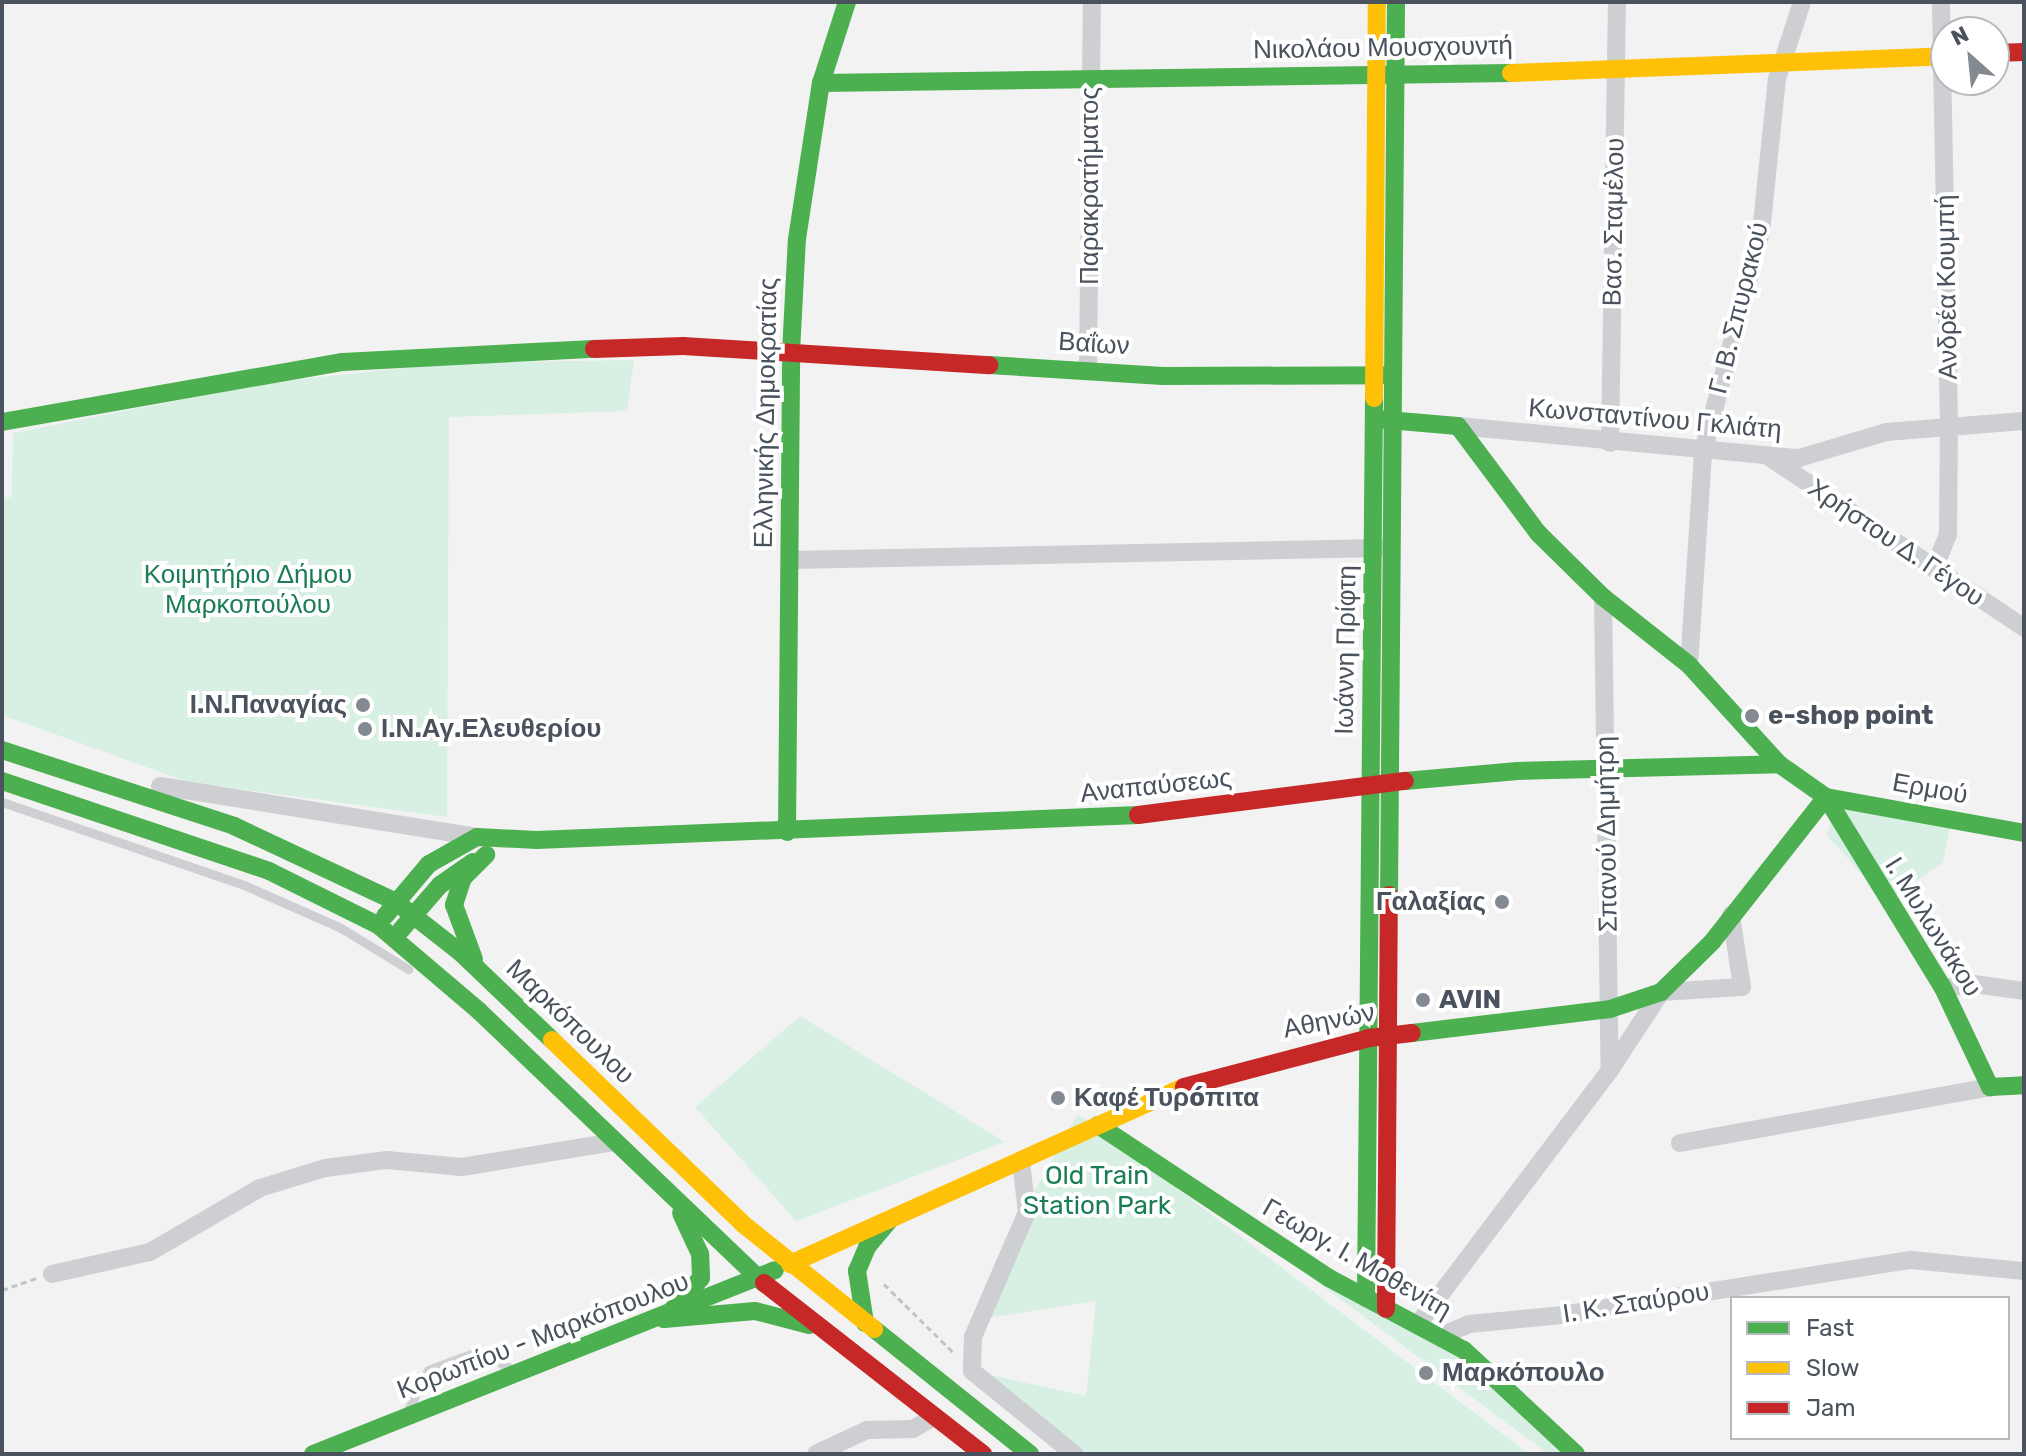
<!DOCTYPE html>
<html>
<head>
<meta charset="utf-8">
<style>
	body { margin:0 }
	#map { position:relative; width:2026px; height:1456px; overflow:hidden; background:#f2f2f2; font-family:Rubik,sans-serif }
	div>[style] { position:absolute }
	.green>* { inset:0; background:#d8f0e3 }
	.path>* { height:3px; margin-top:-1.5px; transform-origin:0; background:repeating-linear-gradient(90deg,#bcc6c4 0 6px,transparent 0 10px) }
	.lane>* { height:9px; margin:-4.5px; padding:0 4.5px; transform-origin:4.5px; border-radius:4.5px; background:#cdcfd2 }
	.street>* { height:18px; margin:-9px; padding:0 9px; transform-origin:9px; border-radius:9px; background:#cdcfd2 }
	.fast>* { height:18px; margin:-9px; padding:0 9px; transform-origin:9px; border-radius:9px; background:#4caf50 }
	.slow>* { height:18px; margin:-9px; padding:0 9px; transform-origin:9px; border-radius:9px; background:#ffc107 }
	.jam>* { height:18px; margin:-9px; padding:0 9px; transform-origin:9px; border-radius:9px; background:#c62828 }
	.dots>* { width:22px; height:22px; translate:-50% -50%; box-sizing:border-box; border:4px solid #fff; border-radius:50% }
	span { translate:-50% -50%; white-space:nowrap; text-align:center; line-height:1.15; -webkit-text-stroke:8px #fff; paint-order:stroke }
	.street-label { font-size:26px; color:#49525d }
	.park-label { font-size:26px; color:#1b7d55 }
	.poi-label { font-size:26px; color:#49525d; font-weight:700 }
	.right { translate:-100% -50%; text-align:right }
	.left { translate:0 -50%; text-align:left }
	.frame { position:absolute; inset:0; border:4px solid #49525d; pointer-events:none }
	.legend { position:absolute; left:1730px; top:1296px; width:280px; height:144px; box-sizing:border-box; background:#fff; border:2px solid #b6babe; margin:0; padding:10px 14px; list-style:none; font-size:24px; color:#49525d }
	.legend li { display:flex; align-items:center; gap:16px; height:40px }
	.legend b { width:40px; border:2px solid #b6babe }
	.north { position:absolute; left:1930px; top:16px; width:80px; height:80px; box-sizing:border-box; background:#fff; border:2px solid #b6babe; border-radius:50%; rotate:333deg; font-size:22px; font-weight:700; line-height:32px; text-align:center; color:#49525d }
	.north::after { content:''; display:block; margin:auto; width:28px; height:36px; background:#848a91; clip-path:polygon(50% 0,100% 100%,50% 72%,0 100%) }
</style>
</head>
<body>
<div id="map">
	<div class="green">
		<div style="clip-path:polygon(634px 360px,627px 411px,449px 417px,447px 817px,188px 782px,2px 715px,2px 497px,12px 497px,13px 433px,273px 382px,451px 363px)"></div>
		<div style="clip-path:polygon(1837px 799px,1951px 820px,1943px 863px,1896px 894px,1891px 907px,1827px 835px)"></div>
		<div style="clip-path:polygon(800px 1016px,1005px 1142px,796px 1221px,695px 1107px)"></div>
		<div style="clip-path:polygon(1078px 1114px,1529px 1454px,1079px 1454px,972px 1371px,1086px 1396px,1096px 1301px,988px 1318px,1027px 1204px)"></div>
		<div style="clip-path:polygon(1212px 1204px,1440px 1336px,1573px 1454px,1549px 1454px)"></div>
	</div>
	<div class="path">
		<div style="left:884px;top:1284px;width:100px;rotate:44.6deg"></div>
		<div style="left:2px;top:1290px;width:37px;rotate:-19deg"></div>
	</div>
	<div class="lane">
		<div style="left:2px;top:802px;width:256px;rotate:18.9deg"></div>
		<div style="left:244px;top:885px;width:106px;rotate:23.9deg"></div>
		<div style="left:341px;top:928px;width:79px;rotate:31.5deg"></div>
		<div style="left:409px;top:1408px;width:42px;rotate:-63.4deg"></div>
		<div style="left:428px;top:1370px;width:54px;rotate:-20.4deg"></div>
		<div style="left:479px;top:1351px;width:35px;rotate:29deg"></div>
	</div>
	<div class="street">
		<div style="left:1088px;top:369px;width:367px;rotate:-89.4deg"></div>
		<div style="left:1458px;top:426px;width:342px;rotate:5.4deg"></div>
		<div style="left:1799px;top:458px;width:91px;rotate:-16.6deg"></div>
		<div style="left:1886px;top:432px;width:138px;rotate:-4.6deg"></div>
		<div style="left:1610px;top:443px;width:441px;rotate:-89.1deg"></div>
		<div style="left:1769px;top:457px;width:307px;rotate:33.8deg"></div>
		<div style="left:790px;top:560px;width:591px;rotate:-1.16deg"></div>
		<div style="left:1934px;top:569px;width:37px;rotate:-68deg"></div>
		<div style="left:1948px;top:535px;width:111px;rotate:-89.5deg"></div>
		<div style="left:1949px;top:424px;width:422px;rotate:-91.1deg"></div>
		<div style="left:1603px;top:597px;width:473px;rotate:89.2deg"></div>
		<div style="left:1689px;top:665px;width:213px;rotate:-86.2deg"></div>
		<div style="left:1703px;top:452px;width:227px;rotate:-75.2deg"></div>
		<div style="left:1761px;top:233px;width:155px;rotate:-84.1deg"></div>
		<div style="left:1777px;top:79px;width:81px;rotate:-72deg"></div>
		<div style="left:160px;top:786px;width:321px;rotate:9.1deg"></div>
		<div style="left:1943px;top:988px;width:31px;rotate:-7deg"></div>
		<div style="left:1974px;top:984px;width:50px;rotate:8deg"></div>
		<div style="left:1680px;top:1143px;width:315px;rotate:-10.2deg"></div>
		<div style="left:1021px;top:1162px;width:50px;rotate:83.2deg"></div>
		<div style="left:1027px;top:1212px;width:136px;rotate:113.4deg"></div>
		<div style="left:973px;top:1337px;width:34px;rotate:92deg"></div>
		<div style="left:972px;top:1371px;width:132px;rotate:39.1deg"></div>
		<div style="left:52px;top:1274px;width:100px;rotate:-12.7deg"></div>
		<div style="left:150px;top:1252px;width:127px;rotate:-30.2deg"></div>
		<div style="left:260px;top:1188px;width:68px;rotate:-17.1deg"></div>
		<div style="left:325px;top:1168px;width:63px;rotate:-7.4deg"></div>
		<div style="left:387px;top:1160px;width:75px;rotate:5.3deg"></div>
		<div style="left:462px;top:1167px;width:155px;rotate:-9.3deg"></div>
		<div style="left:1418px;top:1324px;width:318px;rotate:-52.9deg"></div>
		<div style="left:1610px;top:1070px;width:93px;rotate:-56.8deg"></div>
		<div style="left:1661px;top:992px;width:81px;rotate:-3.5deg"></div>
		<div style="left:1742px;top:987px;width:73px;rotate:-98.7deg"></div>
		<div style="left:1440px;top:1336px;width:31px;rotate:-22deg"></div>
		<div style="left:1469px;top:1324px;width:93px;rotate:-5.5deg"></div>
		<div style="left:1562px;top:1315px;width:353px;rotate:-9deg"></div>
		<div style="left:1911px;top:1260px;width:114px;rotate:5.6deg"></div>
		<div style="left:816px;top:1454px;width:56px;rotate:-25.2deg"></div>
		<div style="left:867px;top:1430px;width:46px;rotate:-1.2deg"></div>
		<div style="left:913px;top:1429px;width:24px;rotate:-30deg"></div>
	</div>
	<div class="fast">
		<div style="left:821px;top:83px;width:690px;rotate:-0.83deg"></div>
		<div style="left:989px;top:365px;width:174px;rotate:3.6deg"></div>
		<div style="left:1163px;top:376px;width:230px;rotate:-0.2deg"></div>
		<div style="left:1376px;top:419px;width:82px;rotate:4.9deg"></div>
		<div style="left:1458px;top:426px;width:134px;rotate:53.2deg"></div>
		<div style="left:1538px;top:533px;width:91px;rotate:44.6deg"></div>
		<div style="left:1603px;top:597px;width:110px;rotate:38.3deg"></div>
		<div style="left:1689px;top:665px;width:134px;rotate:47.7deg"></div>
		<div style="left:1779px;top:764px;width:57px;rotate:35.1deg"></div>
		<div style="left:1826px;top:797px;width:224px;rotate:58.5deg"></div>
		<div style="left:1943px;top:988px;width:110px;rotate:64.6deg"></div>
		<div style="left:1990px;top:1087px;width:34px;rotate:-3deg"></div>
		<div style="left:2px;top:422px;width:346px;rotate:-10deg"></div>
		<div style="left:343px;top:362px;width:251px;rotate:-3deg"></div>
		<div style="left:2px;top:750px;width:244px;rotate:18.1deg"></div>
		<div style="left:234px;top:826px;width:179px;rotate:25.1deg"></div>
		<div style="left:396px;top:902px;width:83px;rotate:38.1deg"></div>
		<div style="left:461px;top:953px;width:126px;rotate:43.7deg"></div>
		<div style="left:2px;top:781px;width:282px;rotate:18.6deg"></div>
		<div style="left:269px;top:871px;width:122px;rotate:26.4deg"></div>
		<div style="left:378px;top:925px;width:133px;rotate:40.4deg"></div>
		<div style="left:479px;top:1011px;width:394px;rotate:43.7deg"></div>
		<div style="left:1405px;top:781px;width:113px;rotate:-5.1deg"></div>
		<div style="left:1518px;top:771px;width:261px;rotate:-1.5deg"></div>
		<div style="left:1826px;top:797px;width:201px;rotate:10.3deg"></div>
		<div style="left:787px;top:832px;width:480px;rotate:-89.5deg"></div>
		<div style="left:791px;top:352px;width:113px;rotate:-87deg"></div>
		<div style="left:797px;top:239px;width:158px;rotate:-81.3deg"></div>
		<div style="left:821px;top:83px;width:85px;rotate:-72.2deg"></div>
		<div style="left:1389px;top:895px;width:893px;rotate:-89.55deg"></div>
		<div style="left:385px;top:916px;width:68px;rotate:-49.8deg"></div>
		<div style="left:429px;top:864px;width:55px;rotate:-29.4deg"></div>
		<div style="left:477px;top:837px;width:60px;rotate:2.9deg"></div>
		<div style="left:537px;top:840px;width:602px;rotate:-2.38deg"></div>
		<div style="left:401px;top:930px;width:60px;rotate:-49.1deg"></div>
		<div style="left:440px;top:885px;width:40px;rotate:-34.9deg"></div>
		<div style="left:474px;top:959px;width:58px;rotate:-110.3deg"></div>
		<div style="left:454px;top:905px;width:28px;rotate:-72deg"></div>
		<div style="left:463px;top:878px;width:33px;rotate:-45deg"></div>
		<div style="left:1412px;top:1033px;width:199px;rotate:-6.9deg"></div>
		<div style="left:1610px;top:1009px;width:54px;rotate:-18.4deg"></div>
		<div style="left:1661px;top:992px;width:71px;rotate:-44.4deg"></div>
		<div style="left:1712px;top:942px;width:184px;rotate:-51.8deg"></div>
		<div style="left:1098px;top:1125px;width:277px;rotate:33.5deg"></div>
		<div style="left:1329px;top:1278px;width:153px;rotate:28.1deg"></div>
		<div style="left:1464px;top:1350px;width:153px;rotate:42.9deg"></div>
		<div style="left:1366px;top:1298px;width:900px;rotate:-89.49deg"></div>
		<div style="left:664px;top:1319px;width:91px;rotate:-5deg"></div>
		<div style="left:755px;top:1311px;width:56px;rotate:14.5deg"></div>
		<div style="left:664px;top:1319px;width:55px;rotate:-47.9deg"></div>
		<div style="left:701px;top:1278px;width:24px;rotate:-92deg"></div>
		<div style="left:700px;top:1254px;width:45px;rotate:-114.9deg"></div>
		<div style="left:865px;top:1323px;width:53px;rotate:-98.7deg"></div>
		<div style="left:857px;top:1271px;width:26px;rotate:-67deg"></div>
		<div style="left:867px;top:1247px;width:34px;rotate:-50deg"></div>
		<div style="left:874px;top:1329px;width:200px;rotate:38.7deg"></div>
		<div style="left:313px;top:1454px;width:497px;rotate:-21.7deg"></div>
	</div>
	<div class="slow">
		<div style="left:1511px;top:73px;width:435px;rotate:-2.2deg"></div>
		<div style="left:1374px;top:398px;width:396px;rotate:-89.6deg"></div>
		<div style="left:552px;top:1040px;width:265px;rotate:43.9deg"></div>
		<div style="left:743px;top:1224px;width:168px;rotate:38.7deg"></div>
		<div style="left:790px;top:1264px;width:432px;rotate:-24.2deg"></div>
	</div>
	<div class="jam">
		<div style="left:1994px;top:53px;width:30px;rotate:-2deg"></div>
		<div style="left:594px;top:349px;width:89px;rotate:-1.9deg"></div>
		<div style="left:683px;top:346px;width:307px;rotate:3.6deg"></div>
		<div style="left:1138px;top:815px;width:269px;rotate:-7.3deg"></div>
		<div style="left:1184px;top:1087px;width:191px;rotate:-14.8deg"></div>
		<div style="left:1369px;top:1038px;width:43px;rotate:-6.6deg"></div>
		<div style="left:764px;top:1283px;width:278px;rotate:38deg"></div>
		<div style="left:1386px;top:1309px;width:414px;rotate:-89.6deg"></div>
	</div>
	<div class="dots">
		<div style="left:363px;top:705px;background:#848a91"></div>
		<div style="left:1752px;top:716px;background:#848a91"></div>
		<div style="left:365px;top:729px;background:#848a91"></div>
		<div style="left:1502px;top:902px;background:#848a91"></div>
		<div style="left:1423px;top:1000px;background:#848a91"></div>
		<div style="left:1058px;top:1098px;background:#848a91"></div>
		<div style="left:1426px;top:1373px;background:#848a91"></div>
	</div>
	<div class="street-label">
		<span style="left:1383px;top:48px;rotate:-1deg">Νικολάου Μουσχουντή</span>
		<span style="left:1090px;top:186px;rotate:-90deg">Παρακρατήματος</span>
		<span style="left:1614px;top:222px;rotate:-89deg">Βασ. Σταμέλου</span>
		<span style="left:1947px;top:287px;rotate:-91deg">Ανδρέα Κουμπή</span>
		<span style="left:1739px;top:308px;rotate:-76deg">Γ. Β. Σπυρακού</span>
		<span style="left:1094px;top:344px;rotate:4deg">Βαΐων</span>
		<span style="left:766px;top:413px;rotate:-89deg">Ελληνικής Δημοκρατίας</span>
		<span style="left:1655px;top:419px;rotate:5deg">Κωνσταντίνου Γκλιάτη</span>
		<span style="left:1896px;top:543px;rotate:34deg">Χρήστου Δ. Γέγου</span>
		<span style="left:1346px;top:650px;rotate:-89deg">Ιωάννη Πρίφτη</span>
		<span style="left:1156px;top:786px;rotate:-6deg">Αναπαύσεως</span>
		<span style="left:1930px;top:789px;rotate:10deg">Ερμού</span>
		<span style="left:1607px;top:834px;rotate:-91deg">Σπανού Δημήτρη</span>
		<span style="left:1933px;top:927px;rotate:58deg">Ι. Μυλωνάκου</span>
		<span style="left:1329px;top:1021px;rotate:-11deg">Αθηνών</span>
		<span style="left:570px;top:1022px;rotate:44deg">Μαρκόπουλου</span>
		<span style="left:1357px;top:1259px;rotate:30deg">Γεωργ. Ι. Μοθενίτη</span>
		<span style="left:1636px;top:1303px;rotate:-9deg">Ι. Κ. Σταύρου</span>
		<span style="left:543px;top:1336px;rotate:-21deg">Κορωπίου - Μαρκόπουλου</span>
	</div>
	<div class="park-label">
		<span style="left:248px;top:590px">Κοιμητήριο Δήμου<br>Μαρκοπούλου</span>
		<span style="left:1097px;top:1191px">Old Train<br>Station Park</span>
	</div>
	<div class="poi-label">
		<span class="right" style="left:347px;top:705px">Ι.Ν.Παναγίας</span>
		<span class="left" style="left:1768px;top:716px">e-shop point</span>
		<span class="left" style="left:381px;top:729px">Ι.Ν.Αγ.Ελευθερίου</span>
		<span class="right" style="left:1486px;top:902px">Γαλαξίας</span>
		<span class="left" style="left:1439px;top:1000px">AVIN</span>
		<span class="left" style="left:1074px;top:1098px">Καφέ Τυρóπιτα</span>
		<span class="left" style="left:1442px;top:1373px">Μαρκόπουλο</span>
	</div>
	<div class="frame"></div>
	<ul class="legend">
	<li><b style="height:10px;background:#4caf50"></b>Fast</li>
	<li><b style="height:10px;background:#ffc107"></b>Slow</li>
	<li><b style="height:10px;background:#c62828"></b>Jam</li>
	</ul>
	<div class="north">N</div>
</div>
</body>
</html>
